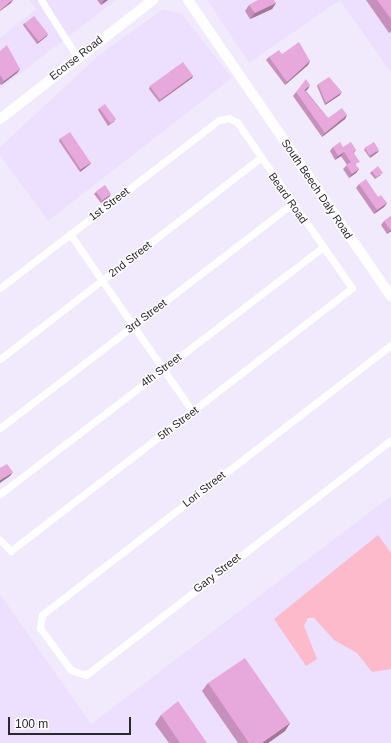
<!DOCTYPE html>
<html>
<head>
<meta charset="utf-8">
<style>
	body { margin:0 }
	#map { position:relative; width:391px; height:743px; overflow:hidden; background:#f1eafc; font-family:Arial,sans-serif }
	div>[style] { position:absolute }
	.built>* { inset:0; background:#ece0fe }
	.green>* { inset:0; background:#fcbacb }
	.street>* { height:7px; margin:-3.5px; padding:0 3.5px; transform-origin:3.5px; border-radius:3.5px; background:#fff }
	.secondary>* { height:10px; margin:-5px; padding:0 5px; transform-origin:5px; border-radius:5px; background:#fff }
	.wall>* { inset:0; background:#c790bc }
	.shaded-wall>* { inset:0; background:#a27699 }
	.building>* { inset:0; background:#e7a8db; transform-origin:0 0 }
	span { translate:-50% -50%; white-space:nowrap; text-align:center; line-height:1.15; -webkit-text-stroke:3px #fff; paint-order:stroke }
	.street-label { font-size:11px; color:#2c2831 }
	.scale { position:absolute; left:8px; top:717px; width:123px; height:18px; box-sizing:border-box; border:2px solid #2c2831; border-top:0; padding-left:5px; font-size:12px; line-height:14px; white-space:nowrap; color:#2c2831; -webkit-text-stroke:3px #fff; paint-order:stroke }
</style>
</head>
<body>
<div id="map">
	<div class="built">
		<div style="clip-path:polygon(29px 0,116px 0,0 89px,0 38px,36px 9px)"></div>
		<div style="clip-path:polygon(207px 0,340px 0,249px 63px)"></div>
		<div style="clip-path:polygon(340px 0,391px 0,391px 73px)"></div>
		<div style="clip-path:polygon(163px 9px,182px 14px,232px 78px,48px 221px,0 155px,0 147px,99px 55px)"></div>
		<div style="clip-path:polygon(391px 496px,391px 743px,0 743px,0 594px,91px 724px)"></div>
	</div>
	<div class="green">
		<div style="clip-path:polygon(378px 535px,391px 553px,391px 669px,372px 672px,357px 653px,334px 640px,314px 618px,308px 618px,304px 626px,317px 659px,306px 666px,274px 619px)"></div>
	</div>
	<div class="street">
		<div style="left:41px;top:0;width:67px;rotate:57.7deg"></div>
		<div style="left:70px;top:234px;width:216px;rotate:55.4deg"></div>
		<div style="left:0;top:288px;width:276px;rotate:-37.5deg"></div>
		<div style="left:219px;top:120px;width:10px;rotate:-11deg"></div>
		<div style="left:229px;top:118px;width:9px;rotate:27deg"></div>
		<div style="left:237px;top:122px;width:202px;rotate:55.3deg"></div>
		<div style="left:352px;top:288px;width:431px;rotate:142.4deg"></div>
		<div style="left:11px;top:551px;width:16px;rotate:-135deg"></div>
		<div style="left:391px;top:345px;width:441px;rotate:142.3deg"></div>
		<div style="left:42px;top:615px;width:13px;rotate:99deg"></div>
		<div style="left:40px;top:628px;width:52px;rotate:53.6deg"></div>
		<div style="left:71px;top:670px;width:16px;rotate:18deg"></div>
		<div style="left:86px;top:675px;width:385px;rotate:-37.6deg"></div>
		<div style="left:0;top:359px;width:329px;rotate:-37.7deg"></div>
		<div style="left:0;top:428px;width:368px;rotate:-37.5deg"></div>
		<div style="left:0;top:494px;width:407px;rotate:-37.4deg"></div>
	</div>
	<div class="secondary">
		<div style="left:188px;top:0;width:359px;rotate:55.6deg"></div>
		<div style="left:0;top:119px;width:194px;rotate:-37.9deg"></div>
	</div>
	<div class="wall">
		<div style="clip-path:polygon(97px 0,108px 0,101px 5px)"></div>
		<div style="clip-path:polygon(366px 0,391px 0,391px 32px,389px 33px)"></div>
		<div style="clip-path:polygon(276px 3px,272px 9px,250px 19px,245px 11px,249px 5px)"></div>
		<div style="clip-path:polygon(24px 23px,47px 36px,37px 44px,23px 25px)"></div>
		<div style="clip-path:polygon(0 51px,20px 69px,17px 73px,1px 85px,0 84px)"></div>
		<div style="clip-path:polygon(282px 54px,310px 61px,308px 65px,285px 85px,266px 60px,269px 57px)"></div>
		<div style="clip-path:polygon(193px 76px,192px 78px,159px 102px,149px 89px,150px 86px)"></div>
		<div style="clip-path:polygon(318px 84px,340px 95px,325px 105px,317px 86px)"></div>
		<div style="clip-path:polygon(308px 89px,306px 91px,328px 118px,347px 115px,345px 119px,322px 137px,293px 96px,296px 92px)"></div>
		<div style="clip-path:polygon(99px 108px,115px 121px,108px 126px,98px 110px)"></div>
		<div style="clip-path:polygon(60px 138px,91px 163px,89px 165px,80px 172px,59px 141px)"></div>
		<div style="clip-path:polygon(333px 147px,343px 147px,356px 150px,354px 153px,356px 166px,359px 169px,356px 173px,349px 178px,343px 169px,347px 165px,341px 156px,335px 160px,330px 151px)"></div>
		<div style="clip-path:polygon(365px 148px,378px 152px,370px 158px,364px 150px)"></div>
		<div style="clip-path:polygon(372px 171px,381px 175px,375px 179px,370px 173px)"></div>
		<div style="clip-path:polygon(359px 184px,387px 203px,384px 207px,374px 214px,356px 188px)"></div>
		<div style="clip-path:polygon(96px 192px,110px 196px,101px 203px,94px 194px)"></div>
		<div style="clip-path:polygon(391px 216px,391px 231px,387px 234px,381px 225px,384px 221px)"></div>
		<div style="clip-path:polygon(208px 683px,290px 723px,285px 731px,268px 743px,238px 743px,202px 691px)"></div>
		<div style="clip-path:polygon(161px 715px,207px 743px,169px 743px,155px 724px)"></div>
	</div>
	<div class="shaded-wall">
		<div style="clip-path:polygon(12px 0,13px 0,11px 3px,0 11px,0 10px)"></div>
		<div style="clip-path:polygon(104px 0,108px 0,101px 5px)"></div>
		<div style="clip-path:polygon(276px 3px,272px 9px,250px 19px,255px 13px)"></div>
		<div style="clip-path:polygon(48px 34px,47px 36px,37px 44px,38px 42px)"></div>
		<div style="clip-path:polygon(310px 61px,308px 65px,285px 85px,287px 82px)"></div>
		<div style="clip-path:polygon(20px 69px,17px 73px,1px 85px,4px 81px)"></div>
		<div style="clip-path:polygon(193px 76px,192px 78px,159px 102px,161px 100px)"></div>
		<div style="clip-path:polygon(310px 85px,308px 89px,302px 93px,304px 90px)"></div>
		<div style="clip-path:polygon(342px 92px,340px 95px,325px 105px,326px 103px)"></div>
		<div style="clip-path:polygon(347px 115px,345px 119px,322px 137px,325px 133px)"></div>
		<div style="clip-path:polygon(379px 150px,378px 152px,370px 158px,371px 156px)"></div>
		<div style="clip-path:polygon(344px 152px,341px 156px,335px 160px,338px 156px)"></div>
		<div style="clip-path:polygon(91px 163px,89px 165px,80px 172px,81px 169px)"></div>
		<div style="clip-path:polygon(359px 169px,356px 173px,349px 178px,352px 174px)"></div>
		<div style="clip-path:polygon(111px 194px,110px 196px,101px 203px,103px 201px)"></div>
		<div style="clip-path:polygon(387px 203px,384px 207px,374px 214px,377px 210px)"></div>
		<div style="clip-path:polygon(391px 229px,391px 231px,387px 234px,390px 230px)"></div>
		<div style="clip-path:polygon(13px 472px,10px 476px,0 483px,0 480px)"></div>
		<div style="clip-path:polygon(290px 723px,285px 731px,268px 743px,262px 743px)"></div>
	</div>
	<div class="building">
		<div style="clip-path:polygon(0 0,12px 0,0 10px)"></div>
		<div style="clip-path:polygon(258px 0,274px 0,276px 3px,255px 13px,249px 5px)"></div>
		<div style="clip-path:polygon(377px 0,391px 0,391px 19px)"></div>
		<div style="left:34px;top:16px;width:23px;height:12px;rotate:52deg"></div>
		<div style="clip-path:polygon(299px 42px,310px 61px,287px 82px,269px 57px,279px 50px,282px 54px)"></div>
		<div style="clip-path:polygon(7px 45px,20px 69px,4px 81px,0 75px,0 51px)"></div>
		<div style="left:183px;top:62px;width:17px;height:41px;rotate:54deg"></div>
		<div style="clip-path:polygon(329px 77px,342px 92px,326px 103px,318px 84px)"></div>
		<div style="clip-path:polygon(306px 79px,310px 85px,304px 90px,328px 118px,342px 108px,347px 115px,325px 133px,296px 92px)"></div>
		<div style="left:105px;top:104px;width:19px;height:7px;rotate:54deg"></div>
		<div style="left:70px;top:132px;width:37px;height:12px;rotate:56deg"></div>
		<div style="clip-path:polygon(340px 142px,343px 147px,351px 142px,356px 150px,353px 152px,360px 162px,355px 164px,359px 169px,352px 174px,346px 165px,351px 162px,344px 152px,338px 156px,333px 147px)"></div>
		<div style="left:374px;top:142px;width:9px;height:11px;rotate:58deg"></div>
		<div style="clip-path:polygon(378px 166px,383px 173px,376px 177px,372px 171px)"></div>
		<div style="clip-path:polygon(366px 179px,378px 197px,381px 195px,387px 203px,377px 210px,359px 184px)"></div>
		<div style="left:105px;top:185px;width:11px;height:11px;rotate:56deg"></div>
		<div style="clip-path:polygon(391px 216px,391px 229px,390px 230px,384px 221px)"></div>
		<div style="clip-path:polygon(7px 464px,13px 472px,0 480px,0 468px)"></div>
		<div style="clip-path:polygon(245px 658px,290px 723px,262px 743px,249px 743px,208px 683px)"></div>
		<div style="clip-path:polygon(178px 701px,207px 743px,180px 743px,161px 715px)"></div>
	</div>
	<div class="street-label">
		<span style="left:76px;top:58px;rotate:-38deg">Ecorse Road</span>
		<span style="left:317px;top:189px;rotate:56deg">South Beech Daly Road</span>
		<span style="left:288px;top:198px;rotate:55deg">Beard Road</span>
		<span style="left:109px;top:204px;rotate:-37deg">1st Street</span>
		<span style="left:130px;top:259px;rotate:-38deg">2nd Street</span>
		<span style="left:146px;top:316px;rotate:-37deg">3rd Street</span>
		<span style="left:161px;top:370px;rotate:-37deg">4th Street</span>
		<span style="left:178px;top:423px;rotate:-37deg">5th Street</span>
		<span style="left:204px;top:489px;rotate:-38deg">Lori Street</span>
		<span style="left:217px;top:573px;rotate:-38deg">Gary Street</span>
	</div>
	<div class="scale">100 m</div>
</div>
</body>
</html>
